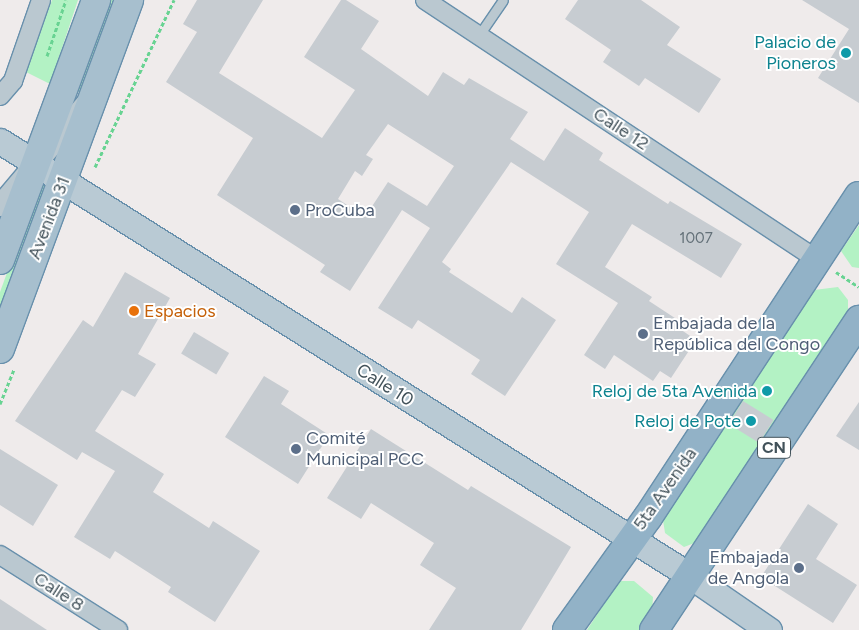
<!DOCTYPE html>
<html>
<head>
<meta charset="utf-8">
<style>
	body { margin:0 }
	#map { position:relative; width:859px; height:630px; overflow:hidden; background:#efebeb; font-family:Figtree,sans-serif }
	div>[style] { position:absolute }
	.green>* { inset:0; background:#b3f2c4 }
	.building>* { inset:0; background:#c7ccd1; transform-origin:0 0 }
	.path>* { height:3px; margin-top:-1.5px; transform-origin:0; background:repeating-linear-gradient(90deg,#68d392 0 4px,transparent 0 6.5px) }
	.roads { filter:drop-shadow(1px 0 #6890ac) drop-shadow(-1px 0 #6890ac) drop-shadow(0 1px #6890ac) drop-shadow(0 -1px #6890ac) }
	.service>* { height:9px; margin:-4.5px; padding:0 4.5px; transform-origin:4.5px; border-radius:4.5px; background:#bac8d0 }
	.minor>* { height:18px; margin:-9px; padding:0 9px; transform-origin:9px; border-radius:9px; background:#bac8d0 }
	.tertiary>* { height:21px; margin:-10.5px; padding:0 10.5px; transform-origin:10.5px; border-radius:10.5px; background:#bac8d0 }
	.secondary>* { height:25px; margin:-12.5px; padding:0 12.5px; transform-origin:12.5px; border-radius:12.5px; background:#b9cad4 }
	.primary>* { height:28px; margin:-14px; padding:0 14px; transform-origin:14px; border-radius:14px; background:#a7bfce }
	.trunk>* { height:28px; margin:-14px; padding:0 14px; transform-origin:14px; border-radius:14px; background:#92b2c7 }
	.dots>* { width:14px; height:14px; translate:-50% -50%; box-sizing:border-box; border:2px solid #fff; border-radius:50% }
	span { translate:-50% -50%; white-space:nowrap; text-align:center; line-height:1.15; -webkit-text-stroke:4px #fff; paint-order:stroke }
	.number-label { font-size:15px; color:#637078 }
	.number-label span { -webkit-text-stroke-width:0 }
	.shield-label span { padding:1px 4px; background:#fff; border:1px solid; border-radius:4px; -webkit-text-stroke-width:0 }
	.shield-label { font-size:16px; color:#42525a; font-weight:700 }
	.culture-label { font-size:18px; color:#0d838f }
	.right { translate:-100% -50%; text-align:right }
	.street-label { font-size:18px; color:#42525a }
	.service-label { font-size:18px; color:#4e5e75 }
	.left { translate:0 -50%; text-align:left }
	.food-label { font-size:18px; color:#c56008 }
</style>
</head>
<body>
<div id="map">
	<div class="green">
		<div style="clip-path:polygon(52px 0,78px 0,50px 84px,26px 72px)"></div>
		<div style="clip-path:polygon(110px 0,116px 0,88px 81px,74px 97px)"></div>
		<div style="clip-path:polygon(40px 183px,48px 187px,0 312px,0 292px)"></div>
		<div style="clip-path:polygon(859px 225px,859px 268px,852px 267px,841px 251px)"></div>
		<div style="clip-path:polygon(838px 287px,848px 300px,848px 312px,697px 542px,684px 547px,665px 533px,663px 520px,814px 290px)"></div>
		<div style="clip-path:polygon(619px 581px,634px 581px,653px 597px,652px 612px,639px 630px,587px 630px)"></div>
	</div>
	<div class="building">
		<div style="clip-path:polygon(evenodd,197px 0,263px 0,219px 73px,322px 138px,355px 90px,304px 57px,341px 0,346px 0,379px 21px,361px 49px,428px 96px,443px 72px,464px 85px,469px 78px,528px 112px,510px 139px,544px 161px,565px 128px,603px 153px,599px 160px,668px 204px,670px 201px,742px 244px,721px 278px,632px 224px,605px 267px,652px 297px,649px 301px,684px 324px,680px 329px,696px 340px,671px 378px,660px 371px,653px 381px,614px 355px,605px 369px,584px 355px,618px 303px,556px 264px,589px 212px,511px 162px,442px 262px,451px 269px,449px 272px,512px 313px,522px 297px,556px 320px,505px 396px,471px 374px,480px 360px,418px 320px,412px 329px,378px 308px,430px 228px,402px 210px,350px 291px,320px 272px,325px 265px,217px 195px,253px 138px,166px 82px,197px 32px,183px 24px,197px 0,388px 124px,454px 166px,427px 206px,388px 182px,365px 217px,338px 199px,355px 171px,362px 176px,373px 159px,366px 155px,388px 124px)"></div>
		<div style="clip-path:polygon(578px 0,641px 0,680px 27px,667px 45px,721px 79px,699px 113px,645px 78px,639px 86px,603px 62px,611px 50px,565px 19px)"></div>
		<div style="clip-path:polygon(802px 0,859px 0,859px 103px,818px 78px,849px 29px)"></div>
		<div style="clip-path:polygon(125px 272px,170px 298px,138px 354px,156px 364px,135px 397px,122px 390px,95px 431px,164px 474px,153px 492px,209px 528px,213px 521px,260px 551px,215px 622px,168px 592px,171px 587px,115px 551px,110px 559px,74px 537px,115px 471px,82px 452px,77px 460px,15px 421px,83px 320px,93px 327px)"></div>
		<div style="left:194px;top:332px;width:41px;height:25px;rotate:31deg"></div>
		<div style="clip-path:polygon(264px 376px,289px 391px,281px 404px,329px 435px,298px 484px,225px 437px)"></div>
		<div style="left:743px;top:401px;width:36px;height:27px;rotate:32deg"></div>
		<div style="clip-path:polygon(859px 402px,859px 450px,836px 436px)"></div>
		<div style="clip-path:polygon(371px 429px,468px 490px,471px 486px,571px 547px,521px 630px,429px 630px,456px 588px,420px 565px,434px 543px,371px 503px,361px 519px,327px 498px)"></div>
		<div style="clip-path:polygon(0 449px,58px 485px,33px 526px,0 505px)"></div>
		<div style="clip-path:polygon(808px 504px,838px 524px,816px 559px,857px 585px,833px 623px,761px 577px)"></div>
		<div style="clip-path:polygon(0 599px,47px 630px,0 630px)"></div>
	</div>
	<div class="path">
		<div style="left:47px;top:56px;width:59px;rotate:-71.3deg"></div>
		<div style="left:95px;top:167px;width:185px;rotate:-64.7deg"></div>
		<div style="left:836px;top:272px;width:27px;rotate:33deg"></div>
		<div style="left:0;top:404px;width:37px;rotate:-68deg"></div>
	</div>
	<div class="roads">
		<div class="service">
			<div style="left:479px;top:35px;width:42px;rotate:-55.6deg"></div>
		</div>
		<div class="minor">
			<div style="left:425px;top:0;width:470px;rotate:33.5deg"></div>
			<div style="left:0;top:96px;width:20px;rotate:-49deg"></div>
			<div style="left:13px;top:81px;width:86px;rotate:-70.9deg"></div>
			<div style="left:0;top:555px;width:140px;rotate:32.4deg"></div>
		</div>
		<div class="tertiary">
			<div style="left:0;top:205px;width:135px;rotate:-49.8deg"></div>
		</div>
		<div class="secondary">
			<div style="left:0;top:141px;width:814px;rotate:32.21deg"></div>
			<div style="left:689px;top:575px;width:97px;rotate:34.5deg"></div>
		</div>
		<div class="primary">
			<div style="left:0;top:260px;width:277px;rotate:-69.7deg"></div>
			<div style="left:0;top:349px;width:372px;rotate:-69.7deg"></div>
		</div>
		<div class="trunk">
			<div style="left:567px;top:630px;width:139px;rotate:-54.4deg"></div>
			<div style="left:648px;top:517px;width:384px;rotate:-56.7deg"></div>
			<div style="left:654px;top:630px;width:372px;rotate:-56.5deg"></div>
		</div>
	</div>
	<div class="dots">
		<div style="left:846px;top:53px;background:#0f9aa8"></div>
		<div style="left:295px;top:210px;background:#5c6f8a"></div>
		<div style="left:134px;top:311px;background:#e8710a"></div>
		<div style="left:643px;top:334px;background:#5c6f8a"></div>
		<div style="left:767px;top:391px;background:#0f9aa8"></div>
		<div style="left:751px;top:421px;background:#0f9aa8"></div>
		<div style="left:296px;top:449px;background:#5c6f8a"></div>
		<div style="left:799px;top:568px;background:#5c6f8a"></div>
	</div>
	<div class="number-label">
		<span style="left:696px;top:239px">1007</span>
	</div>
	<div class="shield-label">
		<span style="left:774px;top:448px">CN</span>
	</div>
	<div class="culture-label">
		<span class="right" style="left:836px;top:53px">Palacio de<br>Pioneros</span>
		<span class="right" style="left:757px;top:391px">Reloj de 5ta Avenida</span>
		<span class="right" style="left:741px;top:421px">Reloj de Pote</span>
	</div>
	<div class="street-label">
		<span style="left:621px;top:129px;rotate:33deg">Calle 12</span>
		<span style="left:49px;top:218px;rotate:-69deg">Avenida 31</span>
		<span style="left:385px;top:385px;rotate:32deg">Calle 10</span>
		<span style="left:665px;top:489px;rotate:-55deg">5ta Avenida</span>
		<span style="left:59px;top:592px;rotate:33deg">Calle 8</span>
	</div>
	<div class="service-label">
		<span class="left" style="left:305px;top:210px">ProCuba</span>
		<span class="left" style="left:653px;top:334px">Embajada de la<br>República del Congo</span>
		<span class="left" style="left:306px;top:449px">Comité<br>Municipal PCC</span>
		<span class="right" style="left:789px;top:568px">Embajada<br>de Angola</span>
	</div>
	<div class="food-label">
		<span class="left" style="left:144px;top:311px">Espacios</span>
	</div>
</div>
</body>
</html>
